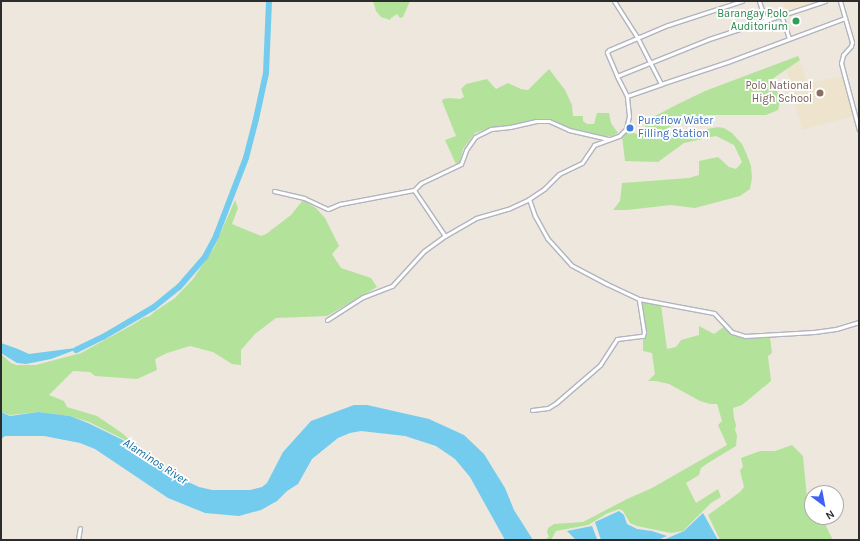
<!DOCTYPE html>
<html>
<head>
<meta charset="utf-8">
<style>
	body { margin:0 }
	#map { position:relative; width:860px; height:541px; overflow:hidden; background:#ede7de; font-family:Karla,sans-serif }
	div>[style] { position:absolute }
	.education>* { inset:0; background:#eee4ce }
	.green>* { inset:0; background:#b3e39b }
	.water>* { inset:0; background:#73ccee }
	.river>* { height:6px; margin:-3px; padding:0 3px; transform-origin:3px; border-radius:3px; background:#73ccee }
	.roads { filter:drop-shadow(1px 0 #b2b4bf) drop-shadow(-1px 0 #b2b4bf) drop-shadow(0 1px #b2b4bf) drop-shadow(0 -1px #b2b4bf) }
	.street>* { height:3px; margin:-1.5px; padding:0 1.5px; transform-origin:1.5px; border-radius:1.5px; background:#fff }
	.dots>* { width:11px; height:11px; translate:-50% -50%; box-sizing:border-box; border:2px solid #fff; border-radius:50% }
	span { translate:-50% -50%; white-space:nowrap; text-align:center; line-height:1.15; -webkit-text-stroke:3.5px #fff; paint-order:stroke }
	.leisure-label { font-size:11px; color:#27864d }
	.right { translate:-100% -50%; text-align:right }
	.education-label { font-size:11px; color:#785e54 }
	.shop-label { font-size:11px; color:#366cbe }
	.left { translate:0 -50%; text-align:left }
	.water-label { font-size:12px; color:#0f6b9d; font-style:italic }
	.frame { position:absolute; inset:0; border:2px solid #2c2c2c; pointer-events:none }
	.north { position:absolute; left:804px; top:485px; width:40px; height:40px; box-sizing:border-box; background:#fff; border:1px solid #ababab; border-radius:50%; rotate:148deg; font-size:11px; font-weight:700; line-height:16px; text-align:center; color:#2c2c2c }
	.north::after { content:''; display:block; margin:auto; width:14px; height:18px; background:#4061f8; clip-path:polygon(50% 0,100% 100%,50% 72%,0 100%) }
</style>
</head>
<body>
<div id="map">
	<div class="education">
		<div style="clip-path:polygon(782px 1px,817px 1px,786px 11px)"></div>
		<div style="clip-path:polygon(800px 60px,807px 83px,843px 76px,854px 116px,802px 130px,786px 68px)"></div>
	</div>
	<div class="green">
		<div style="clip-path:polygon(373px 1px,410px 1px,403px 17px,400px 18px,397px 14px,391px 18px,390px 20px,381px 17px,376px 11px)"></div>
		<div style="clip-path:polygon(798px 56px,800px 60px,768px 82px,777px 91px,780px 101px,778px 110px,766px 115px,708px 115px,683px 120px,666px 129px,665px 141px,681px 134px,718px 127px,724px 128px,732px 133px,742px 144px,747px 155px,751px 166px,752px 178px,750px 189px,740px 196px,695px 208px,671px 205px,627px 210px,613px 210px,620px 201px,622px 183px,689px 178px,699px 175px,699px 161px,718px 157px,729px 167px,736px 169px,742px 162px,734px 145px,716px 136px,684px 143px,658px 162px,625px 161px,622px 136px,626px 130px,637px 134px,643px 129px,651px 118px,678px 104px,705px 91px)"></div>
		<div style="clip-path:polygon(549px 69px,565px 90px,572px 105px,573px 116px,583px 116px,583px 121px,587px 124px,594px 124px,597px 113px,609px 113px,611px 123px,618px 133px,612px 136px,605px 136px,569px 128px,550px 119px,537px 119px,507px 126px,493px 127px,475px 133px,463px 149px,460px 162px,456px 164px,445px 140px,456px 136px,442px 101px,443px 99px,450px 98px,460px 99px,464px 97px,461px 89px,466px 84px,487px 79px,496px 89px,508px 83px,521px 89px,528px 90px)"></div>
		<div style="clip-path:polygon(235px 200px,238px 208px,232px 224px,261px 236px,266px 234px,291px 215px,303px 200px,316px 208px,325px 218px,339px 246px,332px 254px,341px 268px,371px 278px,377px 287px,327px 316px,276px 318px,255px 334px,241px 350px,241px 365px,232px 364px,213px 352px,190px 346px,167px 353px,155px 359px,157px 370px,137px 379px,95px 376px,90px 372px,73px 371px,49px 395px,64px 401px,67px 407px,97px 416px,122px 433px,135px 445px,89px 422px,70px 416px,38px 412px,10px 415px,1px 412px,1px 354px,11px 363px,16px 365px,36px 365px,81px 353px,134px 324px,143px 318px,150px 316px,154px 312px,175px 298px,193px 279px,214px 248px)"></div>
		<div style="clip-path:polygon(640px 300px,661px 305px,667px 349px,676px 347px,681px 340px,699px 335px,699px 326px,714px 334px,725px 326px,736px 336px,745px 338px,770px 337px,772px 353px,768px 356px,771px 381px,742px 405px,733px 408px,734px 418px,736px 425px,735px 430px,737px 435px,736px 446px,708px 463px,701px 468px,699px 475px,686px 483px,696px 503px,718px 489px,721px 497px,711px 503px,683px 531px,671px 533px,637px 526px,630px 523px,623px 511px,619px 509px,606px 514px,588px 525px,556px 531px,551px 540px,544px 540px,549px 537px,547px 532px,548px 528px,554px 524px,583px 522px,627px 499px,652px 488px,727px 445px,718px 425px,722px 421px,717px 404px,710px 404px,700px 401px,669px 384px,656px 381px,648px 381px,655px 374px,653px 361px,652px 353px,643px 351px,643px 339px,646px 333px)"></div>
		<div style="clip-path:polygon(792px 445px,803px 456px,807px 498px,812px 497px,812px 517px,836px 517px,836px 514px,838px 516px,826px 526px,833px 540px,720px 540px,708px 515px,740px 492px,744px 487px,740px 470px,743px 467px,741px 458px,760px 451px,775px 451px)"></div>
	</div>
	<div class="water">
		<div style="clip-path:polygon(1px 343px,18px 349px,29px 354px,83px 347px,51px 359px,26px 364px,17px 363px,1px 353px)"></div>
		<div style="clip-path:polygon(354px 405px,367px 405px,429px 419px,464px 435px,484px 454px,505px 488px,514px 510px,533px 540px,505px 540px,470px 477px,455px 459px,436px 446px,405px 436px,361px 431px,350px 433px,338px 438px,312px 459px,298px 484px,287px 491px,277px 501px,261px 510px,239px 516px,205px 513px,168px 498px,95px 449px,80px 443px,44px 436px,5px 436px,1px 439px,1px 412px,10px 416px,38px 412px,70px 416px,88px 423px,135px 446px,171px 474px,199px 487px,212px 490px,250px 490px,262px 487px,267px 483px,283px 452px,311px 421px)"></div>
		<div style="clip-path:polygon(619px 511px,624px 515px,627px 524px,637px 529px,652px 531px,667px 536px,658px 540px,601px 540px,595px 522px)"></div>
		<div style="clip-path:polygon(703px 513px,718px 540px,663px 540px,684px 531px)"></div>
		<div style="clip-path:polygon(592px 526px,597px 539px,594px 540px,576px 540px,567px 531px)"></div>
	</div>
	<div class="river">
		<div style="left:76px;top:350px;width:30px;rotate:-26deg"></div>
		<div style="left:103px;top:337px;width:59px;rotate:-30.5deg"></div>
		<div style="left:154px;top:307px;width:32px;rotate:-39deg"></div>
		<div style="left:179px;top:287px;width:40px;rotate:-49deg"></div>
		<div style="left:205px;top:257px;width:24px;rotate:-62deg"></div>
		<div style="left:216px;top:236px;width:84px;rotate:-69deg"></div>
		<div style="left:246px;top:158px;width:40px;rotate:-75.6deg"></div>
		<div style="left:256px;top:119px;width:47px;rotate:-77.7deg"></div>
		<div style="left:266px;top:73px;width:72px;rotate:-87.6deg"></div>
	</div>
	<div class="roads">
		<div class="street">
			<div style="left:614px;top:1px;width:43px;rotate:57.4deg"></div>
			<div style="left:637px;top:37px;width:53px;rotate:62.9deg"></div>
			<div style="left:661px;top:84px;width:73px;rotate:-18.4deg"></div>
			<div style="left:730px;top:61px;width:123px;rotate:-20.5deg"></div>
			<div style="left:759px;top:1px;width:20px;rotate:72deg"></div>
			<div style="left:840px;top:1px;width:43px;rotate:73.7deg"></div>
			<div style="left:852px;top:42px;width:4px;rotate:104deg"></div>
			<div style="left:851px;top:46px;width:12px;rotate:132deg"></div>
			<div style="left:843px;top:55px;width:8px;rotate:104deg"></div>
			<div style="left:841px;top:63px;width:69px;rotate:75deg"></div>
			<div style="left:781px;top:15px;width:24px;rotate:71deg"></div>
			<div style="left:617px;top:76px;width:26px;rotate:-113deg"></div>
			<div style="left:607px;top:52px;width:3px;rotate:-45deg"></div>
			<div style="left:609px;top:50px;width:64px;rotate:-23deg"></div>
			<div style="left:668px;top:25px;width:78px;rotate:-18deg"></div>
			<div style="left:627px;top:96px;width:36px;rotate:-19deg"></div>
			<div style="left:414px;top:190px;width:10px;rotate:-45deg"></div>
			<div style="left:421px;top:183px;width:44px;rotate:-25.4deg"></div>
			<div style="left:461px;top:164px;width:15px;rotate:-70deg"></div>
			<div style="left:466px;top:150px;width:16px;rotate:-55deg"></div>
			<div style="left:475px;top:137px;width:18px;rotate:-27deg"></div>
			<div style="left:491px;top:129px;width:19px;rotate:-6deg"></div>
			<div style="left:510px;top:127px;width:27px;rotate:-13deg"></div>
			<div style="left:536px;top:121px;width:13px"></div>
			<div style="left:549px;top:121px;width:22px;rotate:24deg"></div>
			<div style="left:569px;top:130px;width:40px;rotate:13deg"></div>
			<div style="left:274px;top:191px;width:31px;rotate:13deg"></div>
			<div style="left:304px;top:198px;width:26px;rotate:25deg"></div>
			<div style="left:328px;top:209px;width:13px;rotate:-23deg"></div>
			<div style="left:340px;top:204px;width:75px;rotate:-10.7deg"></div>
			<div style="left:414px;top:190px;width:55px;rotate:56deg"></div>
			<div style="left:529px;top:199px;width:18px;rotate:71deg"></div>
			<div style="left:535px;top:216px;width:25px;rotate:61deg"></div>
			<div style="left:547px;top:238px;width:36px;rotate:48deg"></div>
			<div style="left:571px;top:265px;width:41px;rotate:27.8deg"></div>
			<div style="left:607px;top:284px;width:35px;rotate:25deg"></div>
			<div style="left:639px;top:299px;width:76px;rotate:10.6deg"></div>
			<div style="left:714px;top:313px;width:26px;rotate:47deg"></div>
			<div style="left:732px;top:332px;width:14px;rotate:17deg"></div>
			<div style="left:745px;top:336px;width:69px;rotate:-3.3deg"></div>
			<div style="left:814px;top:332px;width:22px;rotate:-8deg"></div>
			<div style="left:836px;top:329px;width:24px;rotate:-17deg"></div>
			<div style="left:327px;top:320px;width:43px;rotate:-32.6deg"></div>
			<div style="left:363px;top:297px;width:31px;rotate:-21deg"></div>
			<div style="left:392px;top:286px;width:47px;rotate:-47.6deg"></div>
			<div style="left:424px;top:251px;width:26px;rotate:-36deg"></div>
			<div style="left:445px;top:236px;width:36px;rotate:-30deg"></div>
			<div style="left:476px;top:218px;width:33px;rotate:-16deg"></div>
			<div style="left:508px;top:209px;width:23px;rotate:-25deg"></div>
			<div style="left:529px;top:199px;width:18px;rotate:-34deg"></div>
			<div style="left:544px;top:189px;width:21px;rotate:-45deg"></div>
			<div style="left:559px;top:174px;width:25px;rotate:-26deg"></div>
			<div style="left:582px;top:163px;width:22px;rotate:-56deg"></div>
			<div style="left:594px;top:145px;width:27px;rotate:-20deg"></div>
			<div style="left:619px;top:136px;width:10px;rotate:-45deg"></div>
			<div style="left:626px;top:129px;width:13px;rotate:-77deg"></div>
			<div style="left:629px;top:116px;width:20px;rotate:-96deg"></div>
			<div style="left:627px;top:96px;width:22px;rotate:-117deg"></div>
			<div style="left:617px;top:76px;width:99px;rotate:-21.9deg"></div>
			<div style="left:709px;top:39px;width:122px;rotate:-18.1deg"></div>
			<div style="left:532px;top:410px;width:16px;rotate:-7deg"></div>
			<div style="left:548px;top:408px;width:9px;rotate:-32deg"></div>
			<div style="left:556px;top:403px;width:58px;rotate:-40.8deg"></div>
			<div style="left:600px;top:365px;width:31px;rotate:-57deg"></div>
			<div style="left:617px;top:339px;width:26px;rotate:-7deg"></div>
			<div style="left:643px;top:336px;width:4px;rotate:-76deg"></div>
			<div style="left:644px;top:332px;width:33px;rotate:-99deg"></div>
			<div style="left:78px;top:540px;width:12px;rotate:-81deg"></div>
		</div>
	</div>
	<div class="dots">
		<div style="left:796px;top:21px;background:#2e9e5b"></div>
		<div style="left:820px;top:93px;background:#8d6e63"></div>
		<div style="left:630px;top:128px;background:#3f7fe0"></div>
	</div>
	<div class="leisure-label">
		<span class="right" style="left:788px;top:21px">Barangay Polo<br>Auditorium</span>
	</div>
	<div class="education-label">
		<span class="right" style="left:812px;top:93px">Polo National<br>High School</span>
	</div>
	<div class="shop-label">
		<span class="left" style="left:638px;top:128px">Pureflow Water<br>Filling Station</span>
	</div>
	<div class="water-label">
		<span style="left:155px;top:462px;rotate:33deg">Alaminos River</span>
	</div>
	<div class="frame"></div>
	<div class="north">N</div>
</div>
</body>
</html>
